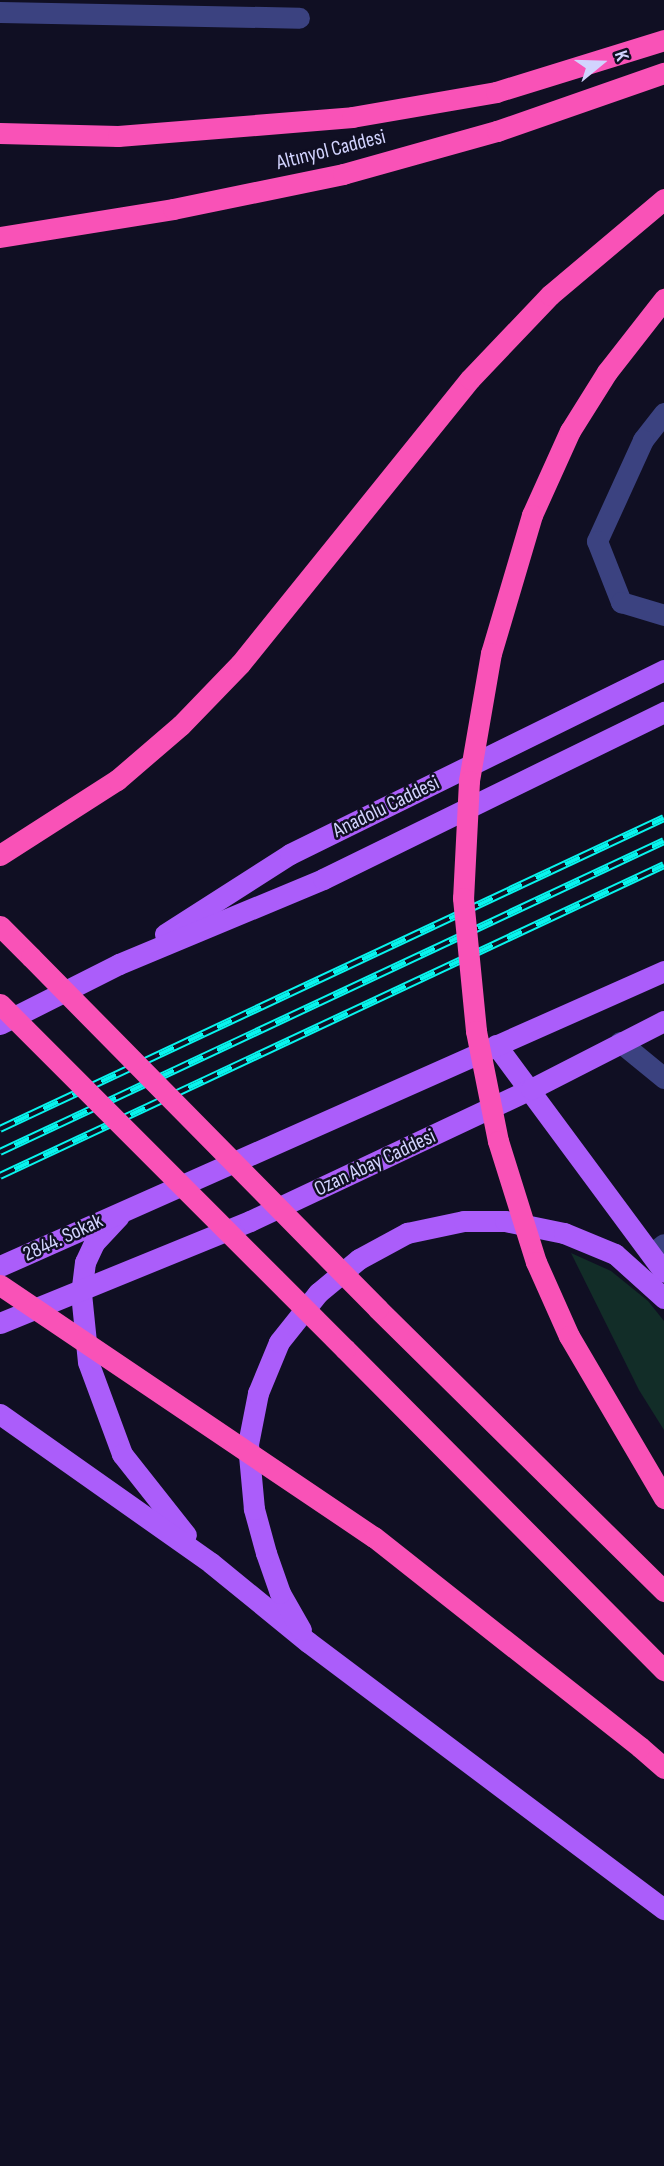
<!DOCTYPE html>
<html>
<head>
<meta charset="utf-8">
<style>
	body { margin:0 }
	#map { position:relative; width:664px; height:2166px; overflow:hidden; background:#100f23; font-family:"Sofia Sans Condensed",sans-serif }
	div>[style] { position:absolute }
	.green>* { inset:0; background:#122d28 }
	.minor>* { height:21px; margin:-10.5px; padding:0 10.5px; transform-origin:10.5px; border-radius:10.5px; background:#3b4280 }
	.major>* { height:21px; margin:-10.5px; padding:0 10.5px; transform-origin:10.5px; border-radius:10.5px; background:#ab5dfa }
	.highway>* { height:21px; margin:-10.5px; padding:0 10.5px; transform-origin:10.5px; border-radius:10.5px; background:#f952b7 }
	.rail>* { height:8px; margin-top:-4px; transform-origin:0; background:repeating-linear-gradient(90deg,#100f23 0 16px,#08f4ed 0 32px); box-sizing:border-box; border-block:2px solid #08f4ed }
	.highway-bridge>* { height:21px; margin:-10.5px; padding:0 10.5px; transform-origin:10.5px; border-radius:10.5px; background:#f952b7 }
	span { translate:-50% -50%; white-space:nowrap; text-align:center; line-height:1.15; -webkit-text-stroke:5px #100f23; paint-order:stroke }
	.street-label { font-size:21px; color:#d2d3fe }
	.north { position:absolute; left:566px; top:28px; width:70px; height:70px; -webkit-text-stroke:5px #100f23; paint-order:stroke; rotate:71deg; font-size:19px; font-weight:700; line-height:28px; text-align:center; color:#d2d3fe }
	.north::after { content:''; display:block; margin:auto; width:24px; height:32px; background:#d2d3fe; clip-path:polygon(50% 0,100% 100%,50% 72%,0 100%) }
</style>
</head>
<body>
<div id="map">
	<div class="green">
		<div style="clip-path:polygon(571px 1253px,611px 1271px,648px 1301px,664px 1321px,664px 1430px,639px 1390px)"></div>
	</div>
	<div class="minor">
		<div style="left:0;top:12px;width:299px;rotate:1.1deg"></div>
		<div style="left:664px;top:413px;width:34px;rotate:128deg"></div>
		<div style="left:643px;top:440px;width:111px;rotate:114.5deg"></div>
		<div style="left:597px;top:541px;width:66px;rotate:68.5deg"></div>
		<div style="left:621px;top:602px;width:45px;rotate:16.8deg"></div>
		<div style="left:620px;top:1042px;width:57px;rotate:39.3deg"></div>
		<div style="left:651px;top:1254px;width:16px;rotate:-38deg"></div>
	</div>
	<div class="major">
		<div style="left:165px;top:934px;width:148px;rotate:-32.6deg"></div>
		<div style="left:290px;top:854px;width:417px;rotate:-26.2deg"></div>
		<div style="left:0;top:1024px;width:133px;rotate:-26.8deg"></div>
		<div style="left:119px;top:964px;width:221px;rotate:-22.6deg"></div>
		<div style="left:323px;top:879px;width:380px;rotate:-26.1deg"></div>
		<div style="left:496px;top:1045px;width:282px;rotate:53.5deg"></div>
		<div style="left:119px;top:1216px;width:37px;rotate:133deg"></div>
		<div style="left:94px;top:1243px;width:21px;rotate:115deg"></div>
		<div style="left:85px;top:1262px;width:31px;rotate:97deg"></div>
		<div style="left:81px;top:1293px;width:69px;rotate:84.2deg"></div>
		<div style="left:88px;top:1362px;width:98px;rotate:69.7deg"></div>
		<div style="left:122px;top:1454px;width:103px;rotate:51.7deg"></div>
		<div style="left:0;top:1266px;width:727px;rotate:-23.95deg"></div>
		<div style="left:0;top:1323px;width:270px;rotate:-22.2deg"></div>
		<div style="left:250px;top:1221px;width:310px;rotate:-25.2deg"></div>
		<div style="left:531px;top:1089px;width:149px;rotate:-27.1deg"></div>
		<div style="left:0;top:1414px;width:258px;rotate:35.2deg"></div>
		<div style="left:211px;top:1563px;width:125px;rotate:39.2deg"></div>
		<div style="left:308px;top:1642px;width:445px;rotate:36.9deg"></div>
		<div style="left:301px;top:1630px;width:43px;rotate:-119.6deg"></div>
		<div style="left:280px;top:1593px;width:42px;rotate:-109.3deg"></div>
		<div style="left:266px;top:1553px;width:46px;rotate:-105.3deg"></div>
		<div style="left:254px;top:1509px;width:65px;rotate:-95.3deg"></div>
		<div style="left:248px;top:1444px;width:52px;rotate:-78.9deg"></div>
		<div style="left:258px;top:1393px;width:55px;rotate:-67.6deg"></div>
		<div style="left:279px;top:1342px;width:63px;rotate:-51.5deg"></div>
		<div style="left:318px;top:1293px;width:53px;rotate:-39.7deg"></div>
		<div style="left:359px;top:1259px;width:55px;rotate:-28.4deg"></div>
		<div style="left:407px;top:1233px;width:58px;rotate:-11.9deg"></div>
		<div style="left:464px;top:1221px;width:41px"></div>
		<div style="left:505px;top:1221px;width:60px;rotate:11.5deg"></div>
		<div style="left:564px;top:1233px;width:55px;rotate:22.4deg"></div>
		<div style="left:615px;top:1254px;width:66px;rotate:41.9deg"></div>
	</div>
	<div class="highway">
		<div style="left:0;top:133px;width:118px;rotate:1.5deg"></div>
		<div style="left:118px;top:136px;width:235px;rotate:-4.6deg"></div>
		<div style="left:352px;top:117px;width:146px;rotate:-9.8deg"></div>
		<div style="left:496px;top:92px;width:176px;rotate:-17.2deg"></div>
		<div style="left:0;top:237px;width:175px;rotate:-9.2deg"></div>
		<div style="left:173px;top:209px;width:174px;rotate:-11.6deg"></div>
		<div style="left:343px;top:174px;width:160px;rotate:-15.6deg"></div>
		<div style="left:497px;top:131px;width:177px;rotate:-19.2deg"></div>
		<div style="left:532px;top:515px;width:92px;rotate:-65.7deg"></div>
		<div style="left:570px;top:431px;width:70px;rotate:-57.9deg"></div>
		<div style="left:607px;top:372px;width:93px;rotate:-52deg"></div>
		<div style="left:0;top:855px;width:139px;rotate:-32.7deg"></div>
		<div style="left:117px;top:780px;width:84px;rotate:-40.7deg"></div>
		<div style="left:181px;top:725px;width:85px;rotate:-46deg"></div>
		<div style="left:240px;top:664px;width:366px;rotate:-51.1deg"></div>
		<div style="left:470px;top:379px;width:116px;rotate:-46.4deg"></div>
		<div style="left:550px;top:295px;width:149px;rotate:-40.1deg"></div>
		<div style="left:0;top:926px;width:44px;rotate:45deg"></div>
		<div style="left:378px;top:1309px;width:402px;rotate:44.6deg"></div>
		<div style="left:345px;top:1349px;width:453px;rotate:45.2deg"></div>
		<div style="left:640px;top:1747px;width:32px;rotate:41deg"></div>
	</div>
	<div class="rail">
		<div style="left:0;top:1129px;width:733px;rotate:-25.1deg"></div>
		<div style="left:0;top:1152px;width:733px;rotate:-25.1deg"></div>
		<div style="left:0;top:1176px;width:733px;rotate:-25.1deg"></div>
	</div>
	<div class="highway-bridge">
		<div style="left:532px;top:515px;width:144px;rotate:106.5deg"></div>
		<div style="left:491px;top:653px;width:130px;rotate:99.8deg"></div>
		<div style="left:469px;top:781px;width:117px;rotate:92.9deg"></div>
		<div style="left:463px;top:898px;width:134px;rotate:84.4deg"></div>
		<div style="left:476px;top:1031px;width:112px;rotate:78.7deg"></div>
		<div style="left:498px;top:1141px;width:127px;rotate:72.6deg"></div>
		<div style="left:536px;top:1262px;width:81px;rotate:66deg"></div>
		<div style="left:569px;top:1336px;width:188px;rotate:59.6deg"></div>
		<div style="left:31px;top:957px;width:494px;rotate:45.4deg"></div>
		<div style="left:0;top:1004px;width:488px;rotate:45deg"></div>
		<div style="left:0;top:1285px;width:451px;rotate:34deg"></div>
		<div style="left:374px;top:1537px;width:339px;rotate:38.3deg"></div>
	</div>
	<div class="street-label">
		<span style="left:331px;top:150px;rotate:-14deg">Altınyol Caddesi</span>
		<span style="left:386px;top:807px;rotate:-26deg">Anadolu Caddesi</span>
		<span style="left:375px;top:1163px;rotate:-25deg">Ozan Abay Caddesi</span>
		<span style="left:63px;top:1238px;rotate:-25deg">2844. Sokak</span>
	</div>
	<div class="north">K</div>
</div>
</body>
</html>
